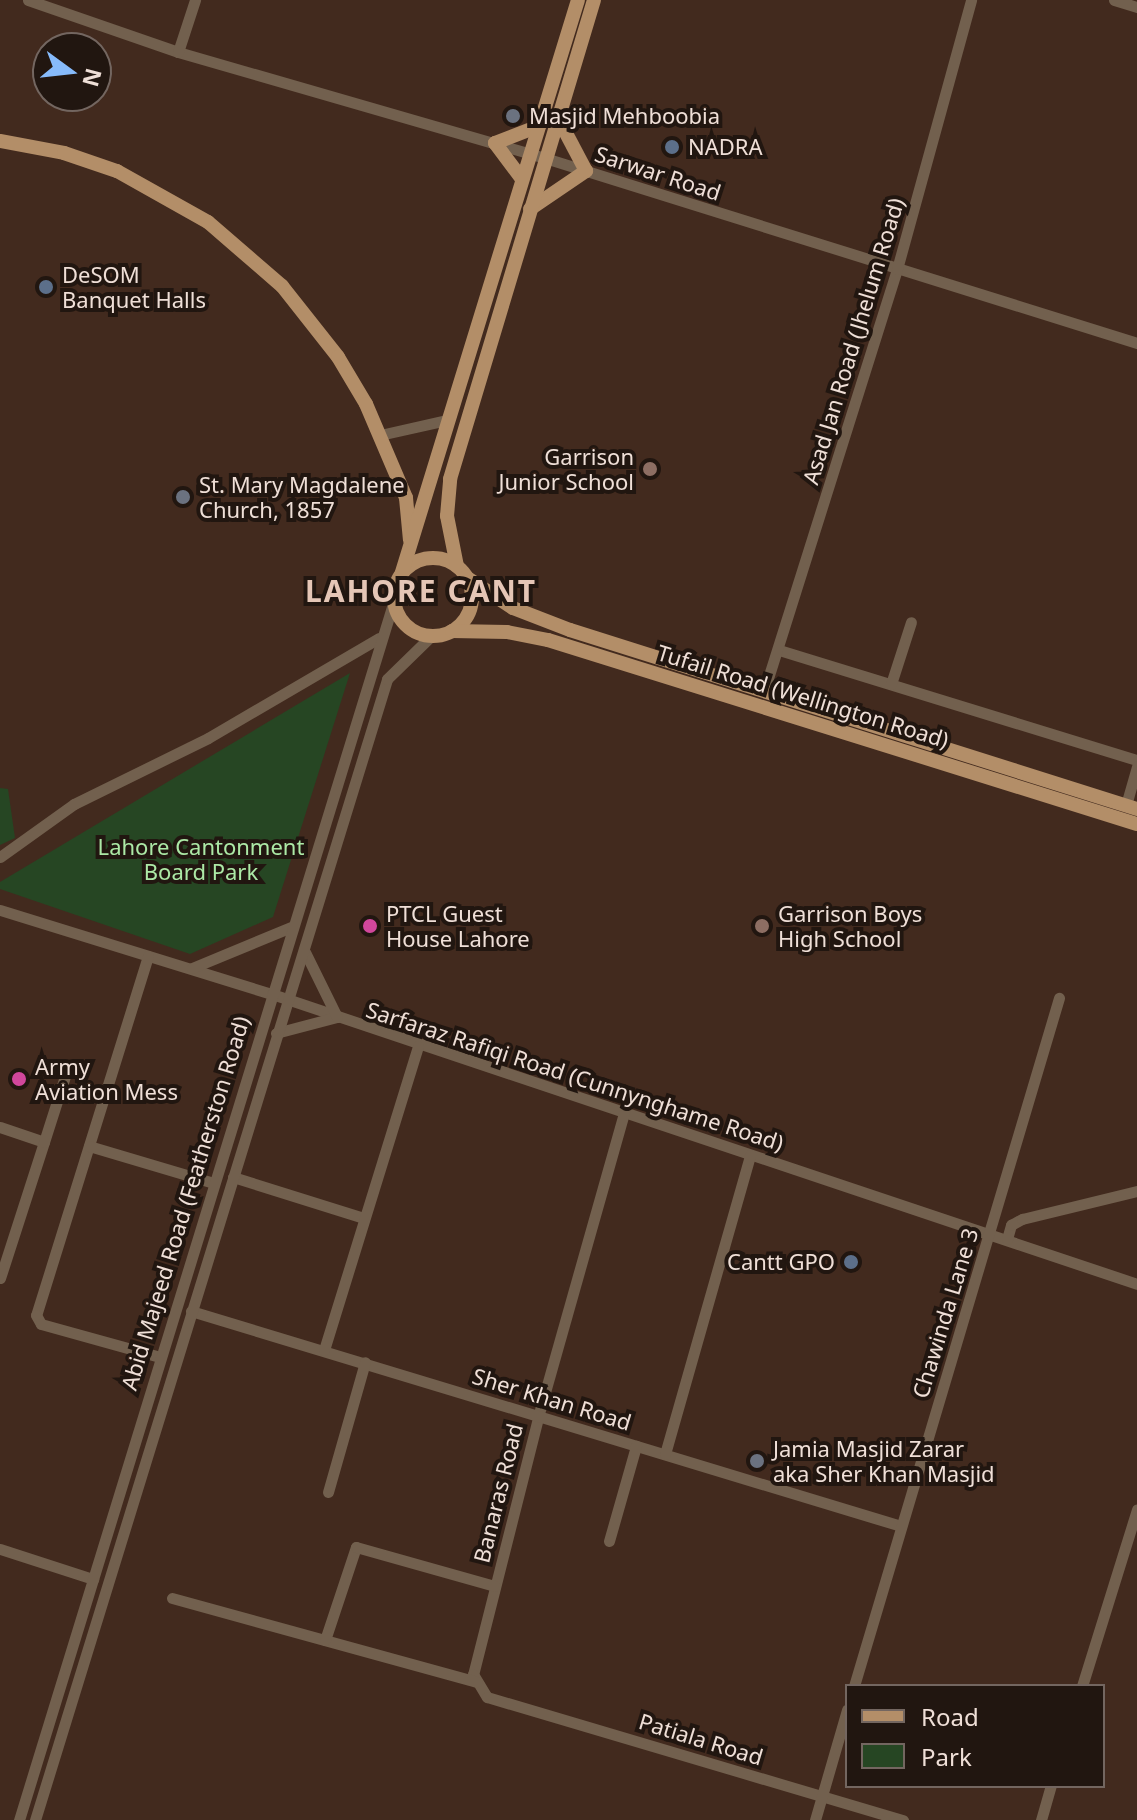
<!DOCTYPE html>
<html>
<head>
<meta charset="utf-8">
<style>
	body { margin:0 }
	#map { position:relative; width:1137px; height:1820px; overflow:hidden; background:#422a1e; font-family:"Noto Sans",sans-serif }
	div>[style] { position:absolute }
	.green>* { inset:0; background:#264623 }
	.minor>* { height:11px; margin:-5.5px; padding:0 5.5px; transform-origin:5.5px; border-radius:5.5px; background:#72604e }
	.major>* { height:14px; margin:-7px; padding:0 7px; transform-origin:7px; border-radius:7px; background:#b38e68 }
	.major>.ring { margin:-7px; padding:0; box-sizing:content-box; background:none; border:14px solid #b38e68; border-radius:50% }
	.dots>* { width:22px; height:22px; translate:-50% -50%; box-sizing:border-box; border:4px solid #211610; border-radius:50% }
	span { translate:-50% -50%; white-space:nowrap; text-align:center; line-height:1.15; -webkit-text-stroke:8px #211610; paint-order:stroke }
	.poi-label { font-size:22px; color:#efdfd7 }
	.left { translate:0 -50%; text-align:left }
	.right { translate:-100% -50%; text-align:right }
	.street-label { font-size:22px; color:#efdfd7 }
	.park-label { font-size:22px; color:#ace9a6 }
	.district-label { font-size:30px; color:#e5c6b6; font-weight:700; letter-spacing:2px }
	.legend { position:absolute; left:845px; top:1684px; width:260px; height:104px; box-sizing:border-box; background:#211610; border:2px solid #736660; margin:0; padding:10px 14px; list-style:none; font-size:24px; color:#efdfd7 }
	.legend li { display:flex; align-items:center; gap:16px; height:40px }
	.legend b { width:40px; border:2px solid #736660 }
	.north { position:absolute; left:32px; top:32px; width:80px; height:80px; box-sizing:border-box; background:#211610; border:2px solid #736660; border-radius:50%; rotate:105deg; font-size:22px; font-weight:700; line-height:32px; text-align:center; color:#efdfd7 }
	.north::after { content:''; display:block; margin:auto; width:28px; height:36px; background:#87bbfb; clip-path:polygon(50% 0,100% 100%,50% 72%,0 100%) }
</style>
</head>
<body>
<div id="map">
	<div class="green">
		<div style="clip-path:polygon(350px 673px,273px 917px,190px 954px,0 889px,0 882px)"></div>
		<div style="clip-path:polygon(0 788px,8px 789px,15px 838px,0 845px)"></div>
	</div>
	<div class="minor">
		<div style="left:28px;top:0;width:159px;rotate:19.1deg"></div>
		<div style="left:178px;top:52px;width:382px;rotate:16.1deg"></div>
		<div style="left:545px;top:158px;width:620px;rotate:17.35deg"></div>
		<div style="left:1114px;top:0;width:24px;rotate:17deg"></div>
		<div style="left:178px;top:52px;width:55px;rotate:-71.9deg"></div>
		<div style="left:380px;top:435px;width:69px;rotate:-12.6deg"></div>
		<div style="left:779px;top:650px;width:375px;rotate:17.1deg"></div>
		<div style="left:891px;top:684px;width:65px;rotate:-72.1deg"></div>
		<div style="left:764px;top:691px;width:442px;rotate:-72.5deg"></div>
		<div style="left:897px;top:269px;width:279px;rotate:-74.6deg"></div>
		<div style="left:1126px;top:805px;width:40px;rotate:-74deg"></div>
		<div style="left:0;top:857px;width:91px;rotate:-35.6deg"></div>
		<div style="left:74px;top:804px;width:149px;rotate:-26.2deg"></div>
		<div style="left:208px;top:738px;width:198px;rotate:-30.3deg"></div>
		<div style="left:0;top:910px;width:285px;rotate:17.2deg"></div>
		<div style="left:272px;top:994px;width:912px;rotate:18.53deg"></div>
		<div style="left:148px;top:956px;width:376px;rotate:107.3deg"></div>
		<div style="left:36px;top:1315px;width:10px;rotate:61deg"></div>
		<div style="left:41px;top:1324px;width:123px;rotate:15.5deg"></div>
		<div style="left:192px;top:968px;width:107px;rotate:-22.5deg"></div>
		<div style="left:276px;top:1033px;width:63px;rotate:-14.7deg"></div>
		<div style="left:337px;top:1017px;width:72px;rotate:-116.2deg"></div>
		<div style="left:624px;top:1113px;width:313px;rotate:105.8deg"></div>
		<div style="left:539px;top:1414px;width:268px;rotate:104.2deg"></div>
		<div style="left:473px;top:1674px;width:27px;rotate:59deg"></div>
		<div style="left:487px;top:1697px;width:434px;rotate:16.5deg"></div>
		<div style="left:0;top:1127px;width:46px;rotate:18.8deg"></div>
		<div style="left:44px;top:1142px;width:143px;rotate:107.9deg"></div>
		<div style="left:44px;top:1142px;width:79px;rotate:-72.3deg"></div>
		<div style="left:89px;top:1146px;width:130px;rotate:16.5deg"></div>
		<div style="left:233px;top:1177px;width:137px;rotate:17.4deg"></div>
		<div style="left:1007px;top:1239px;width:15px;rotate:-74deg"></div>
		<div style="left:1011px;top:1225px;width:13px;rotate:-29deg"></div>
		<div style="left:1022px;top:1219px;width:118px;rotate:-13.7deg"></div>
		<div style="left:191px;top:1311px;width:742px;rotate:16.85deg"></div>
		<div style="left:324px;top:1350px;width:318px;rotate:-72.8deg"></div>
		<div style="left:665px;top:1454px;width:311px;rotate:-74.1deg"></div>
		<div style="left:328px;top:1492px;width:135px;rotate:-74.1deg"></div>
		<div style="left:609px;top:1541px;width:99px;rotate:-74.1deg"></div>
		<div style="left:0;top:1549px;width:98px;rotate:17.9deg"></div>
		<div style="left:172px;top:1598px;width:316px;rotate:15.4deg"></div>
		<div style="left:325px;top:1640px;width:98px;rotate:-71.6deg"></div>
		<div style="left:356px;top:1547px;width:144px;rotate:15.7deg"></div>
		<div style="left:854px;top:1686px;width:718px;rotate:-73.41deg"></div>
		<div style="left:1082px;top:1686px;width:185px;rotate:-72.7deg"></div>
		<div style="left:19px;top:1820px;width:1276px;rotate:-72.91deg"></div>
		<div style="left:35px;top:1820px;width:1194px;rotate:-72.85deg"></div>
		<div style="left:387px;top:679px;width:62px;rotate:-44.3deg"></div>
		<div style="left:815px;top:1820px;width:115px;rotate:-73.8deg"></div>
		<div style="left:1041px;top:1820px;width:35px;rotate:-74deg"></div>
	</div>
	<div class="major">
		<div style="left:0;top:141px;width:65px;rotate:10.6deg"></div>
		<div style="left:64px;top:153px;width:56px;rotate:18.8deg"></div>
		<div style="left:117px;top:171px;width:104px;rotate:29.3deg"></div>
		<div style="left:208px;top:222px;width:98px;rotate:40.9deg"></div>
		<div style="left:282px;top:286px;width:90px;rotate:51.7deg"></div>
		<div style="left:338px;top:357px;width:55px;rotate:59.2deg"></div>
		<div style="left:366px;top:404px;width:102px;rotate:66.9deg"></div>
		<div style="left:406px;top:498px;width:42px;rotate:84.6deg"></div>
		<div style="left:522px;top:179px;width:45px;rotate:-126.9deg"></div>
		<div style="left:495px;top:143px;width:47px;rotate:-21.1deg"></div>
		<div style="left:530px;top:209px;width:68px;rotate:-34.2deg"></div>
		<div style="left:586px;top:171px;width:60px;rotate:-117.8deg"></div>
		<div class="ring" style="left:394px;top:558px;width:64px;height:64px"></div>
		<div style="left:457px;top:566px;width:51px;rotate:-101.3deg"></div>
		<div style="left:447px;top:516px;width:37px;rotate:-85deg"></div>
		<div style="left:450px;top:479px;width:500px;rotate:-73.27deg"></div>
		<div style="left:402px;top:572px;width:598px;rotate:-72.9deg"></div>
		<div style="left:466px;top:577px;width:56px;rotate:33.4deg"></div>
		<div style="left:513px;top:608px;width:61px;rotate:21.1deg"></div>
		<div style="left:570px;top:630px;width:595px;rotate:17.52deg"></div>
		<div style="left:452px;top:631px;width:55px;rotate:1deg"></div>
		<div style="left:507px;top:632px;width:42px;rotate:11deg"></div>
		<div style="left:548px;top:640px;width:617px;rotate:17.35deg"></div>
	</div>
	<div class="dots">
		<div style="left:513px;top:116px;background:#6b7280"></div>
		<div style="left:672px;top:147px;background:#5c6f8a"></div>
		<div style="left:46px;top:287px;background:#5c6f8a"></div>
		<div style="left:650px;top:469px;background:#8d6e63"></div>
		<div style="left:183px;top:497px;background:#6b7280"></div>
		<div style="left:370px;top:926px;background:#d1479c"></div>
		<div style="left:762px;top:926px;background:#8d6e63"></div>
		<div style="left:19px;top:1079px;background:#d1479c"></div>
		<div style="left:851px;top:1262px;background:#5c6f8a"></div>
		<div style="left:757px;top:1461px;background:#6b7280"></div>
	</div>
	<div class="poi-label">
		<span class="left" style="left:529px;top:116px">Masjid Mehboobia</span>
		<span class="left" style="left:688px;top:147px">NADRA</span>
		<span class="left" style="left:62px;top:287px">DeSOM<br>Banquet Halls</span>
		<span class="right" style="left:634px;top:469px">Garrison<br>Junior School</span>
		<span class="left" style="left:199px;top:497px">St. Mary Magdalene<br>Church, 1857</span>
		<span class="left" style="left:386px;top:926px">PTCL Guest<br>House Lahore</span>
		<span class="left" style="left:778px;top:926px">Garrison Boys<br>High School</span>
		<span class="left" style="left:35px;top:1079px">Army<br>Aviation Mess</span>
		<span class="right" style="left:835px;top:1262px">Cantt GPO</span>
		<span class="left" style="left:773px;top:1461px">Jamia Masjid Zarar<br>aka Sher Khan Masjid</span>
	</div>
	<div class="street-label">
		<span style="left:658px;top:173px;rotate:18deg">Sarwar Road</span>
		<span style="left:853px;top:341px;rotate:-73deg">Asad Jan Road (Jhelum Road)</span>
		<span style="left:803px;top:696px;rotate:17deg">Tufail Road (Wellington Road)</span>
		<span style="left:575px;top:1076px;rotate:18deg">Sarfaraz Rafiqi Road (Cunnynghame Road)</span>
		<span style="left:185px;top:1203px;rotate:-73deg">Abid Majeed Road (Featherston Road)</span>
		<span style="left:945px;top:1313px;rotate:-73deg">Chawinda Lane 3</span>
		<span style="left:552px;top:1399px;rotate:17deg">Sher Khan Road</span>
		<span style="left:498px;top:1493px;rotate:-76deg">Banaras Road</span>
		<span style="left:701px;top:1739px;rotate:17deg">Patiala Road</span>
	</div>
	<div class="park-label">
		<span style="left:201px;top:859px">Lahore Cantonment<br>Board Park</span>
	</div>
	<div class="district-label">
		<span style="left:421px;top:591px">LAHORE CANT</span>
	</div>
	<ul class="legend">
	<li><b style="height:10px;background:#b38e68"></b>Road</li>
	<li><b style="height:22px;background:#264623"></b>Park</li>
	</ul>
	<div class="north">N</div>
</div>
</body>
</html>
